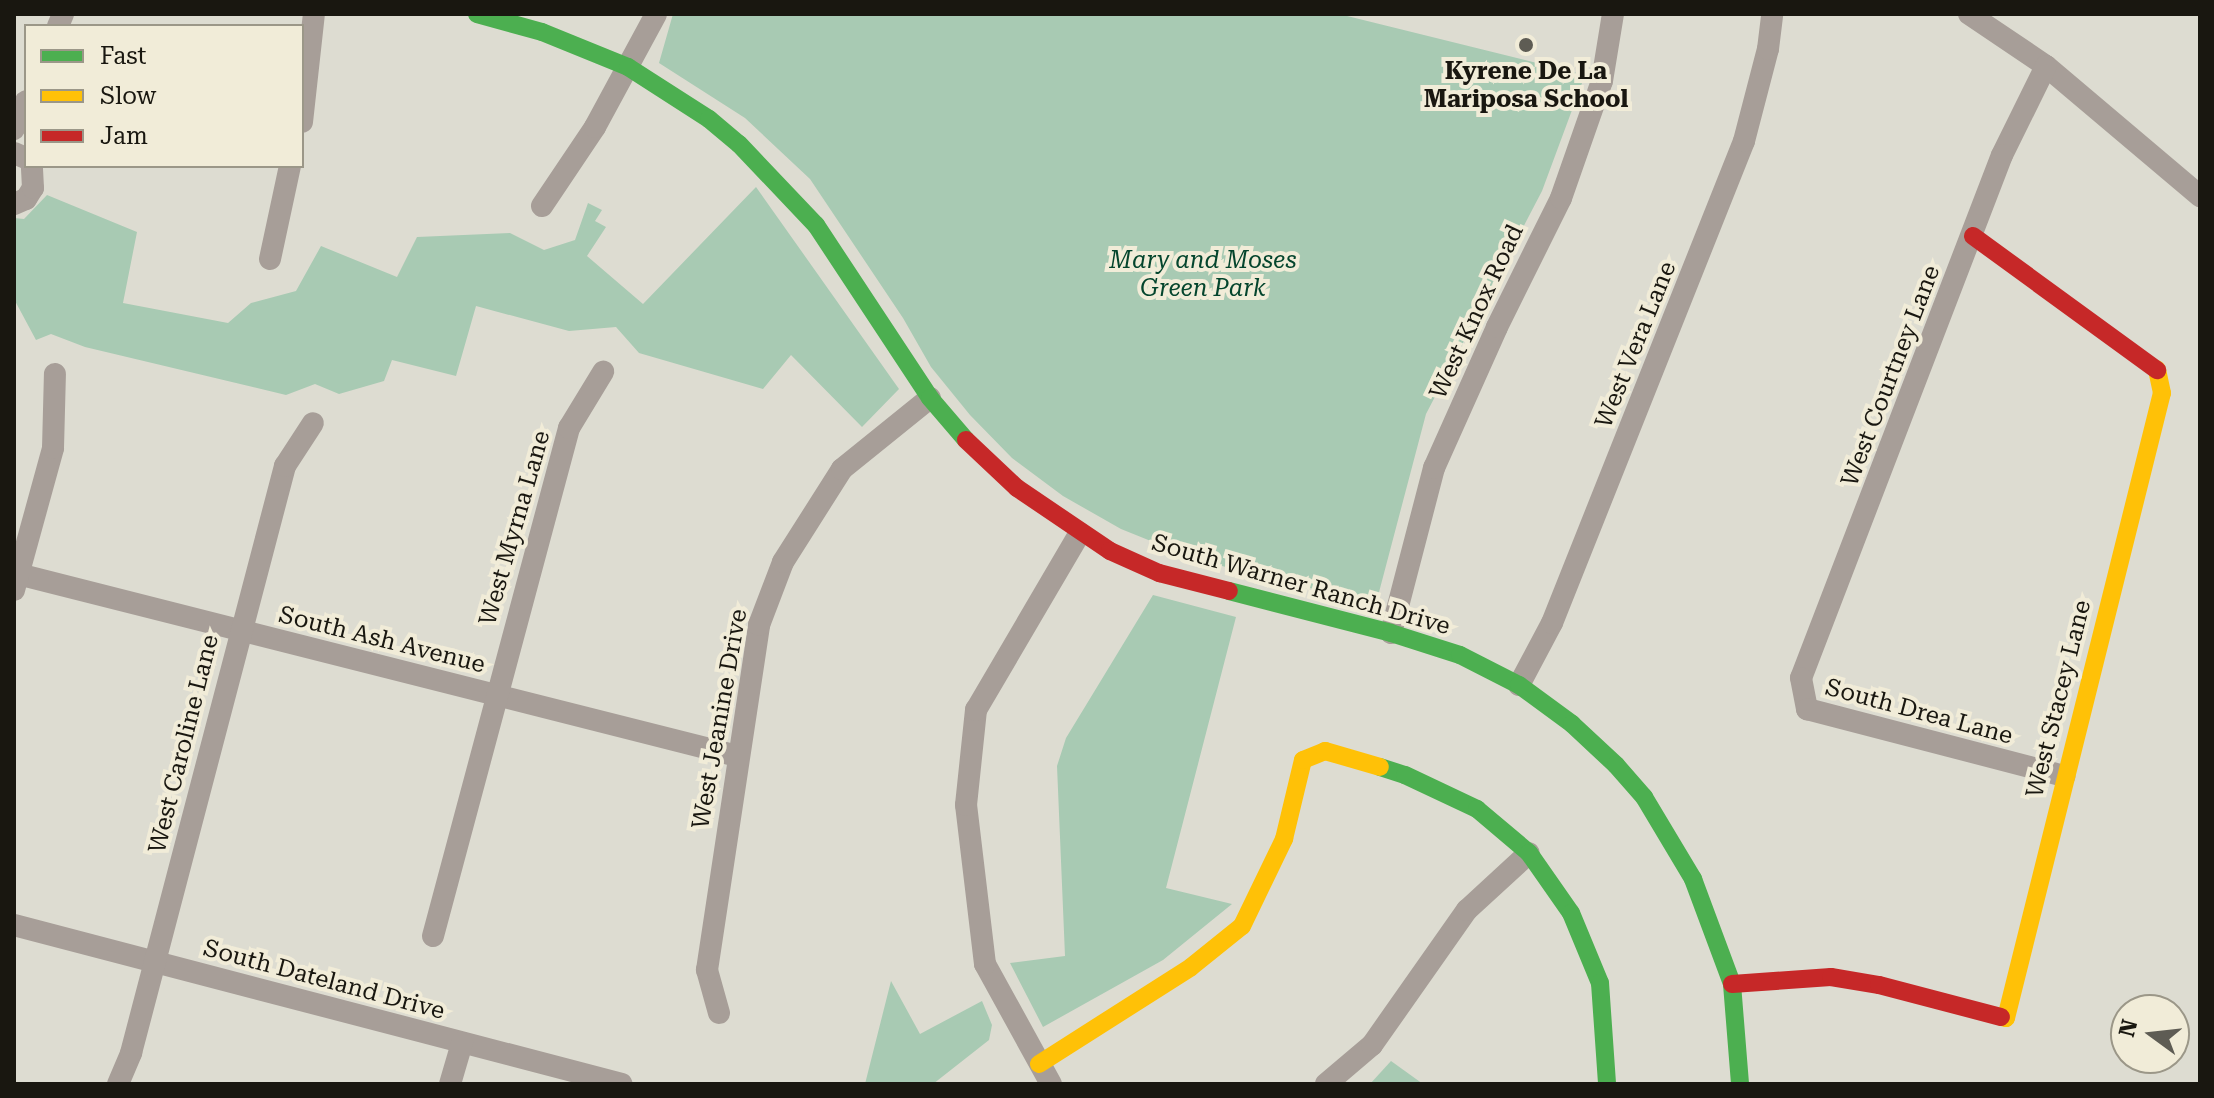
<!DOCTYPE html>
<html>
<head>
<meta charset="utf-8">
<style>
	body { margin:0 }
	#map { position:relative; width:2214px; height:1098px; overflow:hidden; background:#dddcd1; font-family:"Roboto Serif",serif }
	div>[style] { position:absolute }
	.green>* { inset:0; background:#a8cab3 }
	.street>* { height:22px; margin:-11px; padding:0 11px; transform-origin:11px; border-radius:11px; background:#a79e98 }
	.fast>* { height:18px; margin:-9px; padding:0 9px; transform-origin:9px; border-radius:9px; background:#4caf50 }
	.slow>* { height:18px; margin:-9px; padding:0 9px; transform-origin:9px; border-radius:9px; background:#ffc107 }
	.jam>* { height:18px; margin:-9px; padding:0 9px; transform-origin:9px; border-radius:9px; background:#c62828 }
	.dots>* { width:22px; height:22px; translate:-50% -50%; box-sizing:border-box; border:4px solid #f1ecd8; border-radius:50% }
	span { translate:-50% -50%; white-space:nowrap; text-align:center; line-height:1.15; -webkit-text-stroke:8px #f1ecd8; paint-order:stroke }
	.poi-label { font-size:24px; color:#191710; font-weight:700 }
	.park-label { font-size:24px; color:#04452d; font-style:italic }
	.street-label { font-size:24px; color:#191710 }
	.frame { position:absolute; inset:0; border:16px solid #191710; pointer-events:none }
	.legend { position:absolute; left:24px; top:24px; width:280px; height:144px; box-sizing:border-box; background:#f1ecd8; border:2px solid #9b9788; margin:0; padding:10px 14px; list-style:none; font-size:24px; color:#191710 }
	.legend li { display:flex; align-items:center; gap:16px; height:40px }
	.legend b { width:40px; border:2px solid #9b9788 }
	.north { position:absolute; left:2110px; top:994px; width:80px; height:80px; box-sizing:border-box; background:#f1ecd8; border:2px solid #9b9788; border-radius:50%; rotate:285deg; font-size:22px; font-weight:700; line-height:32px; text-align:center; color:#191710 }
	.north::after { content:''; display:block; margin:auto; width:28px; height:36px; background:#5e5c54; clip-path:polygon(50% 0,100% 100%,50% 72%,0 100%) }
</style>
</head>
<body>
<div id="map">
	<div class="green">
		<div style="clip-path:polygon(673px 14px,1339px 14px,1585px 75px,1542px 191px,1426px 414px,1378px 596px,1366px 602px,1198px 560px,1121px 529px,1063px 496px,1012px 458px,970px 415px,931px 367px,903px 318px,810px 179px,745px 118px,659px 63px)"></div>
		<div style="clip-path:polygon(756px 187px,899px 389px,862px 427px,791px 355px,763px 389px,639px 353px,616px 327px,569px 331px,476px 306px,456px 376px,392px 360px,384px 381px,339px 394px,315px 384px,286px 395px,85px 347px,51px 334px,36px 340px,14px 299px,14px 218px,24px 219px,47px 195px,137px 232px,123px 303px,228px 323px,251px 303px,296px 291px,321px 246px,397px 277px,417px 237px,510px 233px,544px 250px,575px 240px,588px 203px,602px 210px,595px 221px,606px 227px,587px 256px,643px 304px)"></div>
		<div style="clip-path:polygon(1153px 595px,1236px 617px,1166px 888px,1232px 904px,1163px 960px,1043px 1027px,1010px 963px,1065px 956px,1057px 766px,1066px 738px)"></div>
		<div style="clip-path:polygon(891px 981px,920px 1034px,982px 1001px,992px 1025px,989px 1040px,933px 1084px,865px 1084px)"></div>
		<div style="clip-path:polygon(1391px 1061px,1423px 1084px,1370px 1084px)"></div>
	</div>
	<div class="street">
		<div style="left:1969px;top:14px;width:93px;rotate:34deg"></div>
		<div style="left:2046px;top:66px;width:202px;rotate:40.2deg"></div>
		<div style="left:58px;top:26px;width:13px;rotate:-67deg"></div>
		<div style="left:2046px;top:66px;width:99px;rotate:116.3deg"></div>
		<div style="left:2002px;top:155px;width:560px;rotate:111.02deg"></div>
		<div style="left:1801px;top:678px;width:32px;rotate:79deg"></div>
		<div style="left:1807px;top:709px;width:266px;rotate:14.6deg"></div>
		<div style="left:302px;top:122px;width:109px;rotate:-83.7deg"></div>
		<div style="left:14px;top:129px;width:30px;rotate:-67deg"></div>
		<div style="left:14px;top:153px;width:13px;rotate:23deg"></div>
		<div style="left:14px;top:204px;width:13px;rotate:-23deg"></div>
		<div style="left:26px;top:199px;width:13px;rotate:-58deg"></div>
		<div style="left:33px;top:188px;width:22px;rotate:-93deg"></div>
		<div style="left:542px;top:206px;width:95px;rotate:-56.1deg"></div>
		<div style="left:595px;top:127px;width:128px;rotate:-61.6deg"></div>
		<div style="left:270px;top:259px;width:95px;rotate:-77.9deg"></div>
		<div style="left:14px;top:573px;width:746px;rotate:14.2deg"></div>
		<div style="left:14px;top:590px;width:147px;rotate:-74.6deg"></div>
		<div style="left:53px;top:448px;width:74px;rotate:-88.5deg"></div>
		<div style="left:1391px;top:633px;width:171px;rotate:-75.4deg"></div>
		<div style="left:1434px;top:468px;width:154px;rotate:-65.9deg"></div>
		<div style="left:1497px;top:327px;width:144px;rotate:-63.6deg"></div>
		<div style="left:1561px;top:198px;width:124px;rotate:-70.7deg"></div>
		<div style="left:1602px;top:81px;width:68px;rotate:-80.7deg"></div>
		<div style="left:1519px;top:685px;width:70px;rotate:-62deg"></div>
		<div style="left:1552px;top:623px;width:519px;rotate:-68.28deg"></div>
		<div style="left:1744px;top:141px;width:95px;rotate:-75.4deg"></div>
		<div style="left:1768px;top:49px;width:35px;rotate:-83deg"></div>
		<div style="left:14px;top:925px;width:628px;rotate:14.66deg"></div>
		<div style="left:433px;top:936px;width:526px;rotate:-75.01deg"></div>
		<div style="left:569px;top:428px;width:66px;rotate:-58.7deg"></div>
		<div style="left:719px;top:1013px;width:45px;rotate:-105.6deg"></div>
		<div style="left:707px;top:970px;width:349px;rotate:-81.4deg"></div>
		<div style="left:759px;top:625px;width:67px;rotate:-69.1deg"></div>
		<div style="left:783px;top:562px;width:110px;rotate:-57.6deg"></div>
		<div style="left:842px;top:469px;width:113px;rotate:-38.9deg"></div>
		<div style="left:118px;top:1084px;width:34px;rotate:-67deg"></div>
		<div style="left:131px;top:1053px;width:607px;rotate:-75.3deg"></div>
		<div style="left:285px;top:466px;width:51px;rotate:-56.9deg"></div>
		<div style="left:450px;top:1084px;width:43px;rotate:-73.7deg"></div>
		<div style="left:1051px;top:1084px;width:137px;rotate:-118.8deg"></div>
		<div style="left:985px;top:964px;width:160px;rotate:-96.8deg"></div>
		<div style="left:966px;top:805px;width:96px;rotate:-84deg"></div>
		<div style="left:976px;top:710px;width:205px;rotate:-59.6deg"></div>
		<div style="left:1326px;top:1084px;width:60px;rotate:-40.3deg"></div>
		<div style="left:1372px;top:1045px;width:165px;rotate:-54.9deg"></div>
		<div style="left:1467px;top:910px;width:84px;rotate:-42.6deg"></div>
	</div>
	<div class="fast">
		<div style="left:477px;top:14px;width:67px;rotate:15.5deg"></div>
		<div style="left:542px;top:32px;width:93px;rotate:22.1deg"></div>
		<div style="left:628px;top:67px;width:96px;rotate:32.7deg"></div>
		<div style="left:709px;top:119px;width:39px;rotate:40deg"></div>
		<div style="left:739px;top:144px;width:112px;rotate:46.5deg"></div>
		<div style="left:816px;top:225px;width:207px;rotate:56.6deg"></div>
		<div style="left:930px;top:398px;width:55px;rotate:49.4deg"></div>
		<div style="left:1229px;top:591px;width:167px;rotate:14.5deg"></div>
		<div style="left:1391px;top:633px;width:72px;rotate:17.7deg"></div>
		<div style="left:1460px;top:655px;width:66px;rotate:27deg"></div>
		<div style="left:1519px;top:685px;width:66px;rotate:36.3deg"></div>
		<div style="left:1572px;top:724px;width:60px;rotate:43deg"></div>
		<div style="left:1616px;top:765px;width:43px;rotate:48.8deg"></div>
		<div style="left:1644px;top:797px;width:96px;rotate:59.1deg"></div>
		<div style="left:1693px;top:879px;width:112px;rotate:69.6deg"></div>
		<div style="left:1732px;top:984px;width:100px;rotate:85.4deg"></div>
		<div style="left:1380px;top:767px;width:26px;rotate:18deg"></div>
		<div style="left:1405px;top:775px;width:80px;rotate:25.3deg"></div>
		<div style="left:1477px;top:809px;width:68px;rotate:40.2deg"></div>
		<div style="left:1529px;top:853px;width:73px;rotate:55deg"></div>
		<div style="left:1571px;top:913px;width:76px;rotate:67.5deg"></div>
		<div style="left:1600px;top:983px;width:101px;rotate:86deg"></div>
	</div>
	<div class="slow">
		<div style="left:2001px;top:1017px;width:5px;rotate:11deg"></div>
		<div style="left:2006px;top:1018px;width:644px;rotate:-75.99deg"></div>
		<div style="left:2162px;top:393px;width:24px;rotate:-102deg"></div>
		<div style="left:1039px;top:1064px;width:180px;rotate:-32.5deg"></div>
		<div style="left:1191px;top:967px;width:65px;rotate:-38.8deg"></div>
		<div style="left:1242px;top:926px;width:97px;rotate:-64.2deg"></div>
		<div style="left:1284px;top:839px;width:81px;rotate:-76.5deg"></div>
		<div style="left:1303px;top:760px;width:24px;rotate:-22deg"></div>
		<div style="left:1325px;top:751px;width:57px;rotate:16.2deg"></div>
	</div>
	<div class="jam">
		<div style="left:1973px;top:236px;width:228px;rotate:36.1deg"></div>
		<div style="left:966px;top:440px;width:70px;rotate:43.3deg"></div>
		<div style="left:1017px;top:488px;width:112px;rotate:34.1deg"></div>
		<div style="left:1110px;top:551px;width:54px;rotate:24.2deg"></div>
		<div style="left:1159px;top:573px;width:72px;rotate:14.4deg"></div>
		<div style="left:1732px;top:984px;width:99px;rotate:-4deg"></div>
		<div style="left:1831px;top:977px;width:49px;rotate:9.5deg"></div>
		<div style="left:1879px;top:985px;width:126px;rotate:14.7deg"></div>
	</div>
	<div class="dots">
		<div style="left:1526px;top:45px;background:#5e5c54"></div>
	</div>
	<div class="poi-label">
		<span style="left:1526px;top:86px">Kyrene De La<br>Mariposa School</span>
	</div>
	<div class="park-label">
		<span style="left:1203px;top:275px">Mary and Moses<br>Green Park</span>
	</div>
	<div class="street-label">
		<span style="left:1477px;top:312px;rotate:-65deg">West Knox Road</span>
		<span style="left:1636px;top:345px;rotate:-68deg">West Vera Lane</span>
		<span style="left:1891px;top:376px;rotate:-69deg">West Courtney Lane</span>
		<span style="left:515px;top:528px;rotate:-74deg">West Myrna Lane</span>
		<span style="left:1301px;top:585px;rotate:16deg">South Warner Ranch Drive</span>
		<span style="left:382px;top:640px;rotate:14deg">South Ash Avenue</span>
		<span style="left:2059px;top:699px;rotate:-76deg">West Stacey Lane</span>
		<span style="left:1919px;top:712px;rotate:15deg">South Drea Lane</span>
		<span style="left:720px;top:719px;rotate:-80deg">West Jeanine Drive</span>
		<span style="left:184px;top:744px;rotate:-76deg">West Caroline Lane</span>
		<span style="left:324px;top:980px;rotate:15deg">South Dateland Drive</span>
	</div>
	<div class="frame"></div>
	<ul class="legend">
	<li><b style="height:10px;background:#4caf50"></b>Fast</li>
	<li><b style="height:10px;background:#ffc107"></b>Slow</li>
	<li><b style="height:10px;background:#c62828"></b>Jam</li>
	</ul>
	<div class="north">N</div>
</div>
</body>
</html>
